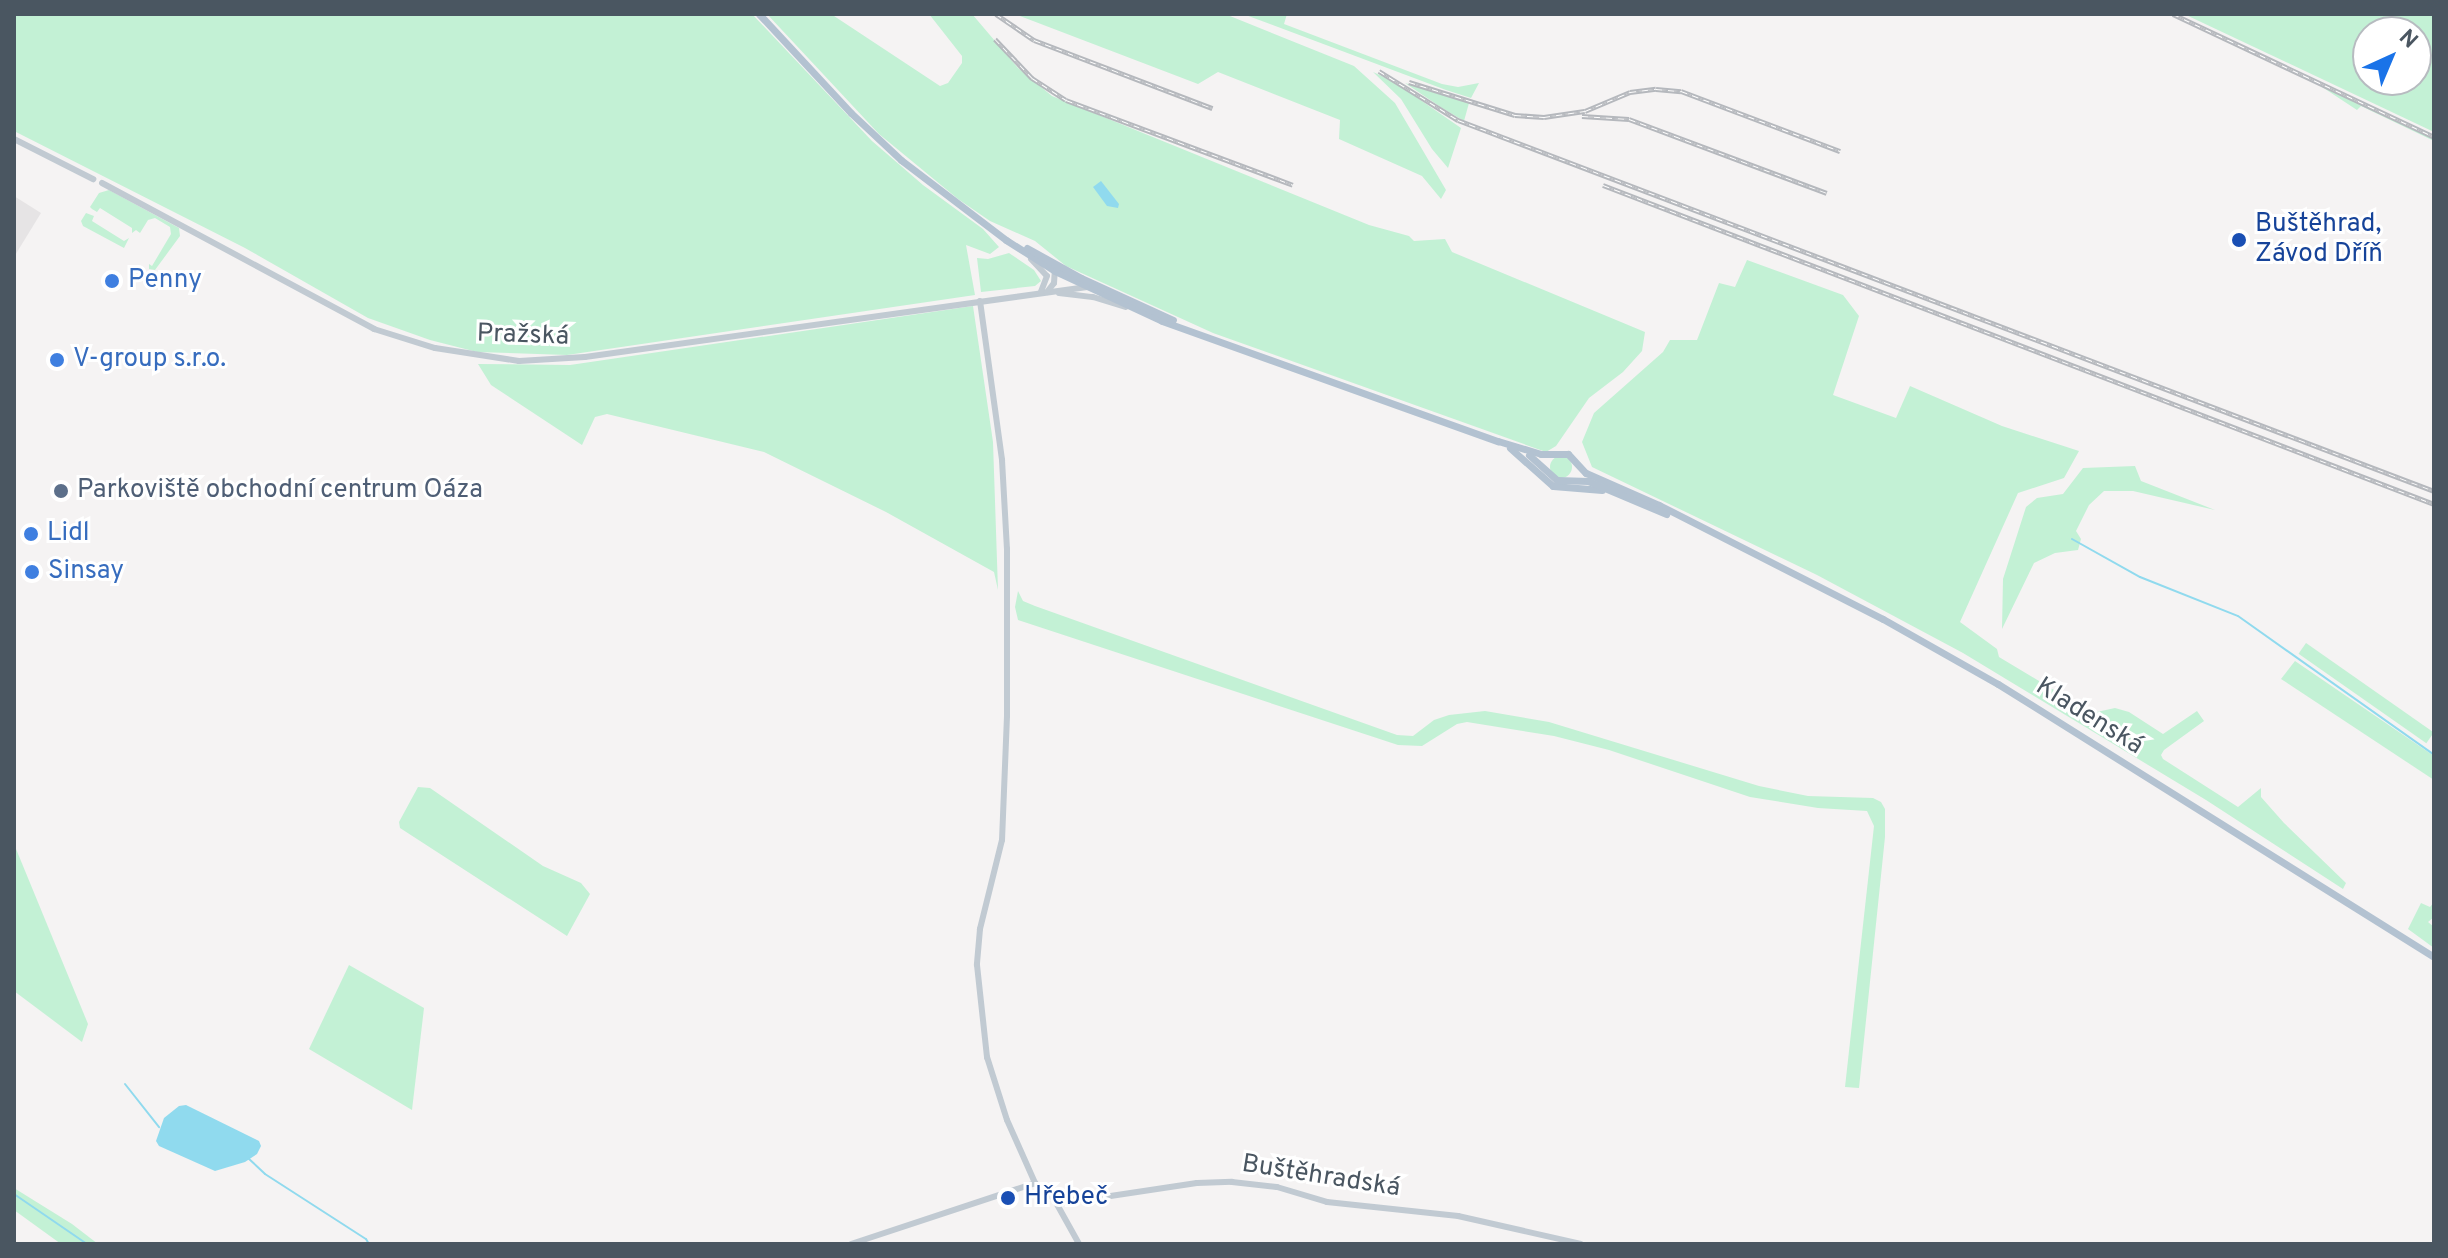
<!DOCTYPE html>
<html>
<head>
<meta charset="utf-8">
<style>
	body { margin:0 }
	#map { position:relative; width:2448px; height:1258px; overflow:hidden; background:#f5f3f3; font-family:Overpass,sans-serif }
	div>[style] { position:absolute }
	.education>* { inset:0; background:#e6e4e5 }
	.green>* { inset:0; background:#c3f1d5; transform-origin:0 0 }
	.round { border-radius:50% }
	.water>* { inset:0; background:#90daee }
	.stream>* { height:2px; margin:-1px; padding:0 1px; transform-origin:1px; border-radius:1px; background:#90daee }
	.minor>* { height:6px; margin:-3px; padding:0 3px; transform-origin:3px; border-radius:3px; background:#c1cad2 }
	.major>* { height:7px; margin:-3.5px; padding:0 3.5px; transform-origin:3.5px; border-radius:3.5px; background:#b3c2d1 }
	.rail>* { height:5px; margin-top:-2.5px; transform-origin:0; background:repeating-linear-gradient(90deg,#fff 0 6px,#b5b8bd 0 12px); box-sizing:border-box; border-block:2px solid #b5b8bd }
	.dots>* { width:22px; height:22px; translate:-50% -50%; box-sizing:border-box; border:4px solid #fff; border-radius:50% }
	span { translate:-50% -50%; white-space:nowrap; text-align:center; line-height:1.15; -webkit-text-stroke:6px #fff; paint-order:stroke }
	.transit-label { font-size:26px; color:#164399 }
	.left { translate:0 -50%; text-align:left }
	.shop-label { font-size:26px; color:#366cbe }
	.street-label { font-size:26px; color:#4a5661 }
	.service-label { font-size:26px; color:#4e5e75 }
	.frame { position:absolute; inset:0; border:16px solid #4a5661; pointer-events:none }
	.north { position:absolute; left:2352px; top:16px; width:80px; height:80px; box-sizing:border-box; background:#fff; border:2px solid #b7bbc0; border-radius:50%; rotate:44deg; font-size:22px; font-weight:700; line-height:32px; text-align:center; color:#4a5661 }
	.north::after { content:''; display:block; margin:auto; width:28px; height:36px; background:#1a73e8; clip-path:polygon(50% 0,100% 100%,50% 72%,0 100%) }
</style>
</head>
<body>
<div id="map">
	<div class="education">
		<div style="clip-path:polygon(14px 196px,41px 213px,14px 257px)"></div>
	</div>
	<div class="green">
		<div style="clip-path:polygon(14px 14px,752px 14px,872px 141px,923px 185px,983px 229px,999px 247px,990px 254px,966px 245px,975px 295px,567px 355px,477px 352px,430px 340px,368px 318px,245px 248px,14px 131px)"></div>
		<div style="clip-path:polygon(767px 14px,831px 14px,940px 86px,948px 83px,962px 63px,962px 56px,929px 14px,972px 14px,1018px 68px,1052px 96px,1369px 225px,1409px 236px,1414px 241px,1445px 239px,1452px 252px,1645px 332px,1642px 351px,1623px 372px,1589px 398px,1556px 446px,1546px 452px,1213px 333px,1066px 266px,1035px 241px,990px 221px,958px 199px,879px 134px)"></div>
		<div style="clip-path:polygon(1015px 14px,1225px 14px,1354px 66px,1395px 103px,1446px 190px,1441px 199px,1422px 176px,1339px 139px,1340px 120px,1218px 72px,1198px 84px)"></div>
		<div style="clip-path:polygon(1243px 14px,1287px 14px,1284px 24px,1442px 84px,1458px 87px,1479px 83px,1471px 98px,1446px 90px)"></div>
		<div style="clip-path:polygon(evenodd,2184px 14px,2434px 14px,2434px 132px,2254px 47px,2184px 14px,2368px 32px,2416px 32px,2416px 80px,2368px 80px,2368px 32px)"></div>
		<div style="clip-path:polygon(1373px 72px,1393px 81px,1461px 128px,1448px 168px,1432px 149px,1401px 99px)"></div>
		<div style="clip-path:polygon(1405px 83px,1469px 103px,1464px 121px,1442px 108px)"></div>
		<div style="clip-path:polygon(2316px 83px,2434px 139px,2434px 141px,2361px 106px,2357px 110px)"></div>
		<div style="clip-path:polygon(109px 190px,179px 228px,180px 236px,155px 270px,149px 269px,149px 264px,152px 266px,171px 234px,170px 227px,155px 218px,148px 220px,140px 233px,136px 230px,132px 233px,132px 228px,100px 208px,97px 212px,92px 209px,90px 207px,99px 193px)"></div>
		<div style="clip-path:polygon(86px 213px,94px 216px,92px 221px,124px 241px,129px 238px,124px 248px,83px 226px,81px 221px)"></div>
		<div style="clip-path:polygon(1009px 253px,1034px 270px,1041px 281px,1035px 286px,981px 292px,977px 258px,988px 259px)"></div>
		<div style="clip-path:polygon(1747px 260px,1843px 295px,1859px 316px,1833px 395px,1896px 418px,1910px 386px,2002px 426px,2079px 451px,2064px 478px,2018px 493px,1960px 622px,1997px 649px,1999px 657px,2092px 713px,2115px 708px,2129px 712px,2163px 734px,2197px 711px,2204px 721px,2164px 750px,2161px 755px,2163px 759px,2238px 807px,2261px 788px,2261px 797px,2284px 823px,2346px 883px,2343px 889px,2206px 800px,1963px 653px,1817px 575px,1592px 467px,1582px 442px,1594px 413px,1663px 352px,1670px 340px,1697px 340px,1719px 283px,1735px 287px)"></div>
		<div style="clip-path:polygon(973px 306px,993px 442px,998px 590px,994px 572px,886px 512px,764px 452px,607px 414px,595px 417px,582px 445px,491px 385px,478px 364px,570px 365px)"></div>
		<div class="round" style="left:1550px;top:456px;width:22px;height:22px"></div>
		<div style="clip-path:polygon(2135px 466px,2141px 481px,2215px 510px,2133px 491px,2104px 491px,2089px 505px,2076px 531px,2081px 539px,2078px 550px,2055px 553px,2034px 563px,2002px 629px,2003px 579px,2026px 507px,2037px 498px,2063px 494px,2083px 468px)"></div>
		<div style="clip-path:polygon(1018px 591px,1023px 601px,1035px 606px,1397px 735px,1413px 736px,1434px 720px,1449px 715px,1485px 711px,1549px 722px,1759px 786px,1808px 796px,1873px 798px,1881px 802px,1885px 809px,1885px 837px,1859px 1088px,1845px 1087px,1874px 826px,1867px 811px,1818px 808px,1750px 797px,1609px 750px,1554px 736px,1467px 722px,1457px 724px,1422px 746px,1398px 745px,1018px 620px,1015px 607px)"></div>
		<div style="left:2306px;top:643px;width:156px;height:13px;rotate:35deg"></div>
		<div style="clip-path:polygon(2295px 661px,2434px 756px,2434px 780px,2281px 679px)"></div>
		<div style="clip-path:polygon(418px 787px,430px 788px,543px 866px,581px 883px,590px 894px,567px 936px,400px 828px,399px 822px)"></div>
		<div style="clip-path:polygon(14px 844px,88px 1024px,82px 1042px,14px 991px)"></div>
		<div style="clip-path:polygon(2434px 902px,2434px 917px,2428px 922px,2434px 927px,2434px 948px,2408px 929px,2421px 903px,2430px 907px)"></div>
		<div style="clip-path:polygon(349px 965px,424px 1008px,412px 1110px,309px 1049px)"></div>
		<div style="clip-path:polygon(14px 1188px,72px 1224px,98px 1244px,61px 1244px,14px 1210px)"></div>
	</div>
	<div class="water">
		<div style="clip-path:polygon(1101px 181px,1119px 204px,1118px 208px,1107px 206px,1093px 187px)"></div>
		<div style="clip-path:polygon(186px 1105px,259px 1141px,261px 1146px,257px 1154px,245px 1162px,215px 1171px,159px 1146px,156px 1141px,164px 1118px,179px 1106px)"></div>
	</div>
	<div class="stream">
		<div style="left:2072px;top:539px;width:78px;rotate:29.2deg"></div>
		<div style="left:2140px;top:577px;width:105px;rotate:21.7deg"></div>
		<div style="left:2238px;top:616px;width:240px;rotate:35.3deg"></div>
		<div style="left:125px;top:1084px;width:55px;rotate:51.7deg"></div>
		<div style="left:248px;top:1158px;width:23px;rotate:43deg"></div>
		<div style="left:265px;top:1174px;width:120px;rotate:32.8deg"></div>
		<div style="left:366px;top:1239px;width:6px;rotate:59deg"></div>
		<div style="left:14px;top:1194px;width:88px;rotate:34.4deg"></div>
	</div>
	<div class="minor">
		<div style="left:14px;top:139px;width:89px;rotate:26.9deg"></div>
		<div style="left:102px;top:183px;width:309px;rotate:28.2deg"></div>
		<div style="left:374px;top:329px;width:64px;rotate:17.3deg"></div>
		<div style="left:435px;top:348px;width:85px;rotate:8.8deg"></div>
		<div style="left:519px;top:361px;width:66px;rotate:-3.5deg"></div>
		<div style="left:585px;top:357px;width:507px;rotate:-7.94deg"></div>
		<div style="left:1031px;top:259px;width:23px;rotate:47deg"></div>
		<div style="left:1047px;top:276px;width:17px;rotate:111deg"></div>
		<div style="left:1047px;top:292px;width:11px;rotate:-52deg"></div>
		<div style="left:1054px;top:283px;width:13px;rotate:-86deg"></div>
		<div style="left:1059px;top:293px;width:34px;rotate:7deg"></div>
		<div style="left:1093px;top:297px;width:34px;rotate:17deg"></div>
		<div style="left:980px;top:301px;width:161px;rotate:82.1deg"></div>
		<div style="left:1002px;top:460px;width:89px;rotate:86.8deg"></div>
		<div style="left:1007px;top:549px;width:167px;rotate:90deg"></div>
		<div style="left:1007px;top:716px;width:124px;rotate:92.3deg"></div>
		<div style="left:1002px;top:840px;width:92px;rotate:103.9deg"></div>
		<div style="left:980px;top:929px;width:36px;rotate:95deg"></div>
		<div style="left:977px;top:965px;width:93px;rotate:83.8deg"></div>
		<div style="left:987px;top:1057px;width:66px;rotate:72.4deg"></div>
		<div style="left:1007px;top:1120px;width:69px;rotate:66deg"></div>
		<div style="left:1035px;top:1183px;width:25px;rotate:40deg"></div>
		<div style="left:1054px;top:1199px;width:51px;rotate:60.9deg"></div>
		<div style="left:1054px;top:1199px;width:30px;rotate:2deg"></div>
		<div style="left:1084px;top:1200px;width:114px;rotate:-8.6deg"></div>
		<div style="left:1197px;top:1183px;width:35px;rotate:-2deg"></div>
		<div style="left:1232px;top:1182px;width:45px;rotate:6.3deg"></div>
		<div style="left:1277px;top:1187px;width:52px;rotate:16.7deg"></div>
		<div style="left:1327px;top:1202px;width:132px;rotate:6.1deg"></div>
		<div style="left:1458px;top:1216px;width:126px;rotate:12.8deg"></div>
		<div style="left:851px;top:1244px;width:194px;rotate:-18.3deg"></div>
	</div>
	<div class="major">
		<div style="left:759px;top:14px;width:135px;rotate:47.1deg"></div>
		<div style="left:851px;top:113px;width:69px;rotate:43.2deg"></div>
		<div style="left:901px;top:160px;width:132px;rotate:37.3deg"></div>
		<div style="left:1006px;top:240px;width:58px;rotate:32.3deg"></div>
		<div style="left:1055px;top:271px;width:118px;rotate:25deg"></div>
		<div style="left:1162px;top:321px;width:357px;rotate:19.7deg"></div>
		<div style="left:1498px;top:441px;width:45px;rotate:16.8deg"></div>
		<div style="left:1541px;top:454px;width:27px"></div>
		<div style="left:1568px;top:454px;width:26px;rotate:47deg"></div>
		<div style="left:1586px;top:473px;width:80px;rotate:23.7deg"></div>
		<div style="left:1659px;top:505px;width:251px;rotate:27deg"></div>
		<div style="left:1883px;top:619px;width:132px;rotate:29.5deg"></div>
		<div style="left:1998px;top:684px;width:514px;rotate:32.05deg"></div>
		<div style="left:1027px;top:248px;width:62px;rotate:29.1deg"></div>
		<div style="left:1081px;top:278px;width:101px;rotate:24.5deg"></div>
		<div style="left:1510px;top:448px;width:57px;rotate:41.5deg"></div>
		<div style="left:1553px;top:486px;width:49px;rotate:4.7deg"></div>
		<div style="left:1529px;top:455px;width:38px;rotate:42deg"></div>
		<div style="left:1557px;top:480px;width:31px;rotate:2deg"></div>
		<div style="left:1588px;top:481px;width:85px;rotate:22.9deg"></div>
	</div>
	<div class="rail">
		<div style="left:996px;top:14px;width:46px;rotate:34.4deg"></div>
		<div style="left:1034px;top:40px;width:191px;rotate:20.9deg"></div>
		<div style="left:2173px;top:14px;width:289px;rotate:25.2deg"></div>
		<div style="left:995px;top:39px;width:54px;rotate:46.5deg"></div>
		<div style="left:1032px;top:78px;width:40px;rotate:32.9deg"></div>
		<div style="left:1066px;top:100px;width:242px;rotate:20.5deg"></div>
		<div style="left:1379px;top:71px;width:93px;rotate:31.8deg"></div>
		<div style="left:1458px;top:120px;width:1044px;rotate:20.81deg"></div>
		<div style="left:1409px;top:82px;width:111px;rotate:17.3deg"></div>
		<div style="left:1515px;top:115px;width:29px;rotate:4deg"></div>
		<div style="left:1544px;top:117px;width:41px;rotate:-8.3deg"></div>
		<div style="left:1585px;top:111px;width:49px;rotate:-22.9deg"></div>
		<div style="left:1630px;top:92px;width:26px;rotate:-7deg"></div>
		<div style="left:1656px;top:89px;width:25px;rotate:5deg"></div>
		<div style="left:1681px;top:91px;width:170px;rotate:20.7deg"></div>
		<div style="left:1582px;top:116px;width:47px;rotate:3.7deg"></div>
		<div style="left:1629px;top:119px;width:211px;rotate:20.5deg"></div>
		<div style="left:1603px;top:185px;width:890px;rotate:21deg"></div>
	</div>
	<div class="dots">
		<div style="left:2239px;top:240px;background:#1a4fb4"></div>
		<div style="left:112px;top:281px;background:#3f7fe0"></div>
		<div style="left:57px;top:360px;background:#3f7fe0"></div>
		<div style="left:61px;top:491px;background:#5c6f8a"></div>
		<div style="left:31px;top:534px;background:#3f7fe0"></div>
		<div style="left:32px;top:572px;background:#3f7fe0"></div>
		<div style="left:1008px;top:1198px;background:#1a4fb4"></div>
	</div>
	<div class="transit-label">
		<span class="left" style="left:2255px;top:240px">Buštěhrad,<br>Závod Dříň</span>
		<span class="left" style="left:1024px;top:1198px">Hřebeč</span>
	</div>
	<div class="shop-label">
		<span class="left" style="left:128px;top:281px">Penny</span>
		<span class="left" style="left:73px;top:360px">V-group s.r.o.</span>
		<span class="left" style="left:47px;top:534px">Lidl</span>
		<span class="left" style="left:48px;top:572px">Sinsay</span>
	</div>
	<div class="street-label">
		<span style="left:523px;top:336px;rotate:2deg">Pražská</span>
		<span style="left:2089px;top:717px;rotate:32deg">Kladenská</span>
		<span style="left:1321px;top:1177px;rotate:9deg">Buštěhradská</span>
	</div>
	<div class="service-label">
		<span class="left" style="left:77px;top:491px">Parkoviště obchodní centrum Oáza</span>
	</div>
	<div class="frame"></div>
	<div class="north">N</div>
</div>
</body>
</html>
